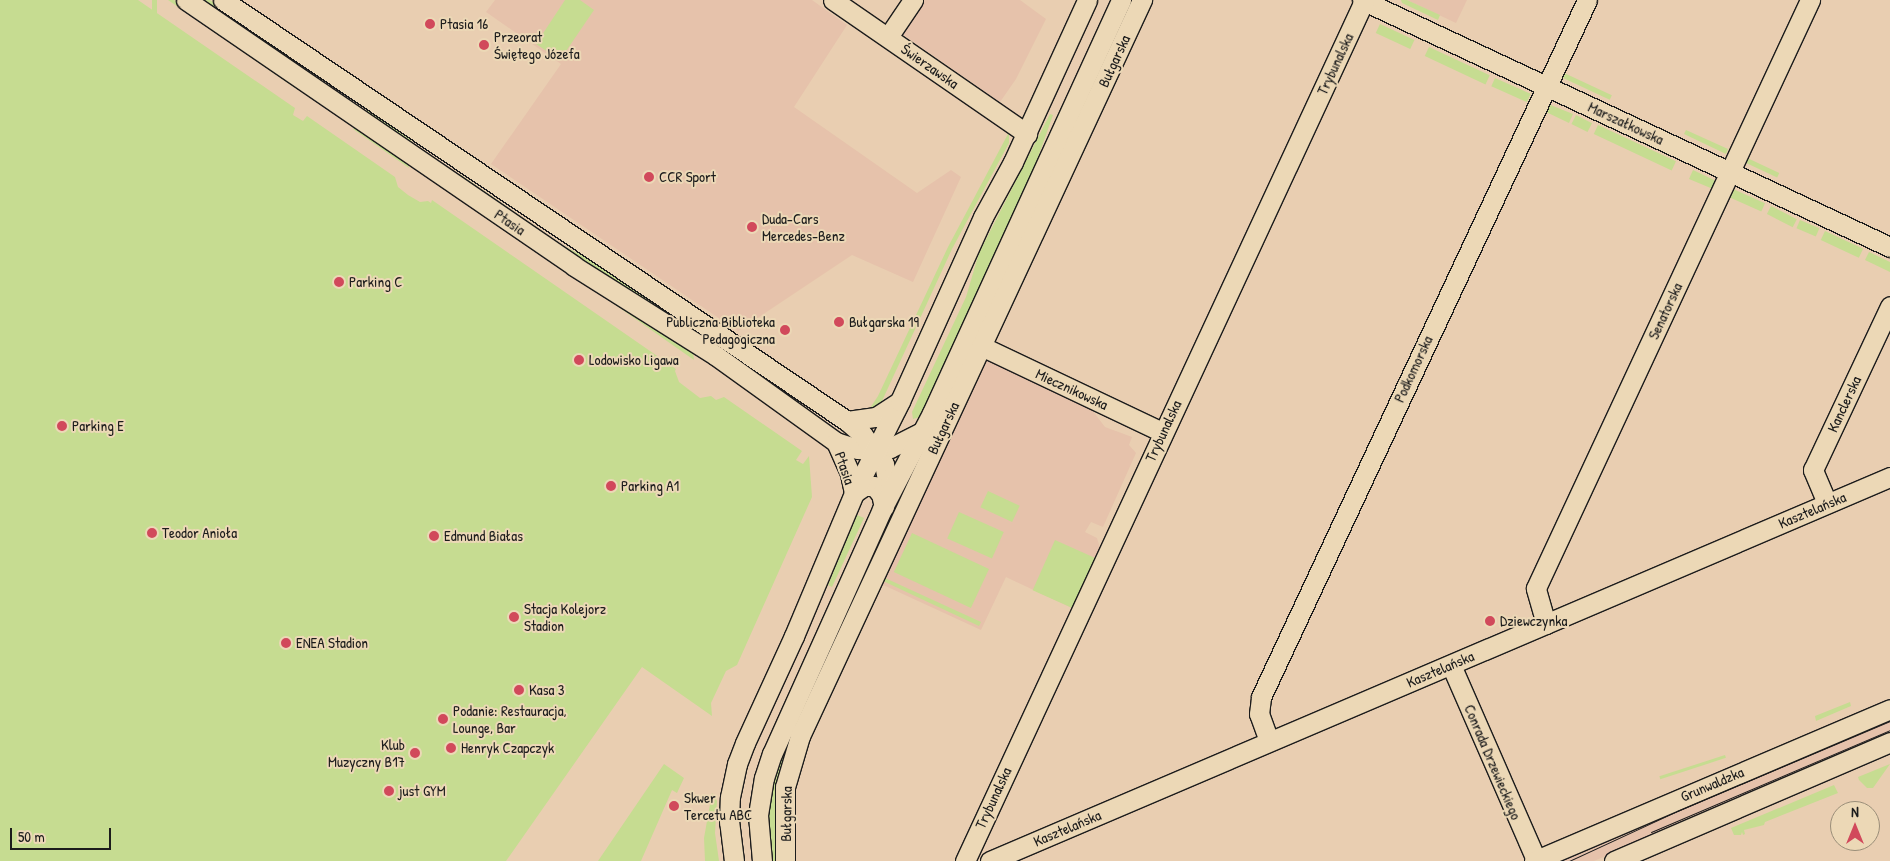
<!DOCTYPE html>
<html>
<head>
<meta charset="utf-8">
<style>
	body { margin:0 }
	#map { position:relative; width:1890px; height:861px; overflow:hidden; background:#e9ceb1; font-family:"Patrick Hand",sans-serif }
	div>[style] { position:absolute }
	.built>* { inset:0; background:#e6c2ab }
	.green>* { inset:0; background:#c6dc91; transform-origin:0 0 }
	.roads { filter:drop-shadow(1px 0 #1c1c1c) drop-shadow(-1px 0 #1c1c1c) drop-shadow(0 1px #1c1c1c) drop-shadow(0 -1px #1c1c1c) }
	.minor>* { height:19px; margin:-9.5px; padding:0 9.5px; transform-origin:9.5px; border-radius:9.5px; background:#ecd8b6 }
	.tram>* { height:1px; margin:-0.5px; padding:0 0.5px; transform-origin:0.5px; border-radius:0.5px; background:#1c1c1c }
	.dots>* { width:14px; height:14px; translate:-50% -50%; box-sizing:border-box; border:2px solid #ecd8b6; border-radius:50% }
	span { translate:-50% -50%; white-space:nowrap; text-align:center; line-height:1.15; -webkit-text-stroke:4px #ecd8b6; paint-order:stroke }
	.poi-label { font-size:15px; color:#1c1c1c }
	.left { translate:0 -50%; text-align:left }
	.right { translate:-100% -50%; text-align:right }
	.street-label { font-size:15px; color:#1c1c1c }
	.north { position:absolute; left:1830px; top:801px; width:50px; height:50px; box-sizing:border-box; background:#ecd8b6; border:1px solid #998d78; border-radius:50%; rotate:0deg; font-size:14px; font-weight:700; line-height:20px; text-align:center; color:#1c1c1c }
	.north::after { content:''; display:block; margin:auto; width:18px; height:22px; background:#d1495b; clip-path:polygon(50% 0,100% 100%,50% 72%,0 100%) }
	.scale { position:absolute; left:10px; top:828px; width:101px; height:22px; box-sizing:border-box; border:2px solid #1c1c1c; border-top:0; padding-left:6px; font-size:15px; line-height:18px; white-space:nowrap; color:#1c1c1c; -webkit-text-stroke:4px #ecd8b6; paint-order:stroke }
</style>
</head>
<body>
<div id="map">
	<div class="built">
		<div style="clip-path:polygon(495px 0,812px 0,847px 25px,794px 107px,917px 193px,951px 170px,961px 177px,913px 282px,852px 255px,738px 331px,695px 302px,491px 164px,561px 64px,486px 12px)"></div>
		<div style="clip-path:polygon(920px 0,1020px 0,1046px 19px,1016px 79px,1000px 102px,898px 31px)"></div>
		<div style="clip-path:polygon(1407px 0,1467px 0,1456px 23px)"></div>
		<div style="clip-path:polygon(984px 357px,1092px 410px,1105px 427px,1132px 437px,1129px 445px,1136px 453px,1103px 527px,1091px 522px,1085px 532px,1097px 538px,1100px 548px,1072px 608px,1006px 577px,981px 630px,879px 583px)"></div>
		<div style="clip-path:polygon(1890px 717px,1890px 734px,1594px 861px,1562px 861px)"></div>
	</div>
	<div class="green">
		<div style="clip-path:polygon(0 0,138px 0,292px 106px,295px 108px,293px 115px,303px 121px,307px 116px,395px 177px,398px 187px,408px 195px,420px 202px,428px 201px,431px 203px,432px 200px,676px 369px,675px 371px,679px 382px,700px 398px,711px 396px,716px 400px,724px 397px,802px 451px,796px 460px,803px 464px,809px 456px,812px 497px,737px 665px,726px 671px,711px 703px,712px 716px,642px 667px,506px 861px,0 861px)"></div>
		<div style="left:152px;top:0;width:5px;height:170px"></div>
		<div style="clip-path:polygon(168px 0,174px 0,292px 82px,298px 90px)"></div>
		<div style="clip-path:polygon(199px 0,210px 0,306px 68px,303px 71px)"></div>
		<div style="clip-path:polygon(565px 0,580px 0,594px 10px,560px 60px,536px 44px)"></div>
		<div style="clip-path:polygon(1401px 0,1407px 0,1440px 15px,1438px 20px,1402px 3px)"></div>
		<div style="left:1380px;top:24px;width:38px;height:10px;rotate:25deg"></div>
		<div style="left:1429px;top:47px;width:67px;height:10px;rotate:25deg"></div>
		<div style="left:1562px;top:72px;width:55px;height:5px;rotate:25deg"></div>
		<div style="left:1495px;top:78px;width:39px;height:9px;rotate:24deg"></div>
		<div style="clip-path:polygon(1548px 104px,1573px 114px,1569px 123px,1544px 111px)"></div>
		<div style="clip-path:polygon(368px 108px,408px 136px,415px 146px,364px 114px)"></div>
		<div style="clip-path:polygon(1050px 114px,1053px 115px,1031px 177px,920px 417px,913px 419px,912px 412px,966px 297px,979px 253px)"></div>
		<div style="left:1576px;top:115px;width:18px;height:10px;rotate:27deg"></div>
		<div style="left:1598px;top:125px;width:86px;height:10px;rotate:25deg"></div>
		<div style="clip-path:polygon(356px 126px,407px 162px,409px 168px,353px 129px)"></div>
		<div style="clip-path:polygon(1686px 130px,1728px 149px,1726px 154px,1684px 134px)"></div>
		<div style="clip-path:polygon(1009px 132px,1009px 143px,952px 249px,882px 401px,877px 407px,866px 414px,878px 396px,948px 247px)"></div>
		<div style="left:1743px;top:156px;width:40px;height:5px;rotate:25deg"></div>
		<div style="clip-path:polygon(449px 170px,461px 175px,564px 246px,610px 270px,783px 388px,781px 390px,578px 260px)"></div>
		<div style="clip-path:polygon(1693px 170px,1714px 180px,1716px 183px,1713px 189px,1689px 179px)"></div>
		<div style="left:1733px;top:189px;width:35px;height:9px;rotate:24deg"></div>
		<div style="left:1771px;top:206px;width:29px;height:9px;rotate:27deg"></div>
		<div style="left:1800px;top:220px;width:21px;height:9px;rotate:23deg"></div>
		<div style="left:1825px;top:231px;width:42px;height:10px;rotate:25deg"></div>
		<div style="clip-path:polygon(1869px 252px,1890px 262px,1890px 272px,1865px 260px)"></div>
		<div style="clip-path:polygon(607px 299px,688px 347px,693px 352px,694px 360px)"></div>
		<div style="left:988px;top:491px;width:35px;height:18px;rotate:25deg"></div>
		<div style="left:959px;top:512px;width:49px;height:29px;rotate:24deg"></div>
		<div style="clip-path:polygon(857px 515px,864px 518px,832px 587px,828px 585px)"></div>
		<div style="left:912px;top:533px;width:85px;height:43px;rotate:25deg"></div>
		<div style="left:1055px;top:540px;width:44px;height:55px;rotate:24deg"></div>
		<div style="clip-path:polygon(885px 578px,981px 622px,979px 626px,883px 581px)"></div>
		<div style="clip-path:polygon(1850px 702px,1851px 706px,1816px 721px,1815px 716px)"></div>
		<div style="clip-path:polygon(805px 709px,778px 861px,771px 861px,767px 818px,770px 790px,780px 759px)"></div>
		<div style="left:1725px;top:755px;width:3px;height:69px;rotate:72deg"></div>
		<div style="clip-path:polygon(664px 764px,684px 778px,677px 793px,672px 790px,641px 861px,598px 861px)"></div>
		<div style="clip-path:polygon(1890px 764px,1873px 788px,1867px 788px,1859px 780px,1858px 777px)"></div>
		<div style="clip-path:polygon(1834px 785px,1838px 793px,1765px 822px,1764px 825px,1744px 830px,1745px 834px,1743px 835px,1742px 832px,1741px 835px,1734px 835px,1731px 828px)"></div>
		<div style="clip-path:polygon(712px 793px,717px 801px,715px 833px,719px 861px,705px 861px,704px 838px)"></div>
	</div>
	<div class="roads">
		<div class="minor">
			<div style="left:186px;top:0;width:470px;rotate:34.4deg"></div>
			<div style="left:574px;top:266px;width:167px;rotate:32.3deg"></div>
			<div style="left:715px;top:355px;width:149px;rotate:35.7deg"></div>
			<div style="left:836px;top:442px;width:22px;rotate:18deg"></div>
			<div style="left:857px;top:449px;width:19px;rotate:3deg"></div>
			<div style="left:876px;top:450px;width:14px;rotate:-8deg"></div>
			<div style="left:890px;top:448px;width:36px;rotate:-27deg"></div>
			<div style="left:223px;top:0;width:753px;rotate:34.01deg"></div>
			<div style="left:847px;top:421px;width:21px;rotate:41deg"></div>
			<div style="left:863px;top:435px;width:36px;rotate:54deg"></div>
			<div style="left:884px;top:464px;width:15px;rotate:79deg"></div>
			<div style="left:887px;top:479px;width:19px;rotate:96deg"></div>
			<div style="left:833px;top:0;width:236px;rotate:34.6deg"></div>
			<div style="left:1362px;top:0;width:583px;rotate:25.07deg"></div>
			<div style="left:888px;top:37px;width:45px;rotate:-56deg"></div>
			<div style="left:981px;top:346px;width:200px;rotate:25.4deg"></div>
			<div style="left:847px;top:421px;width:29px;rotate:-8deg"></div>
			<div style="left:876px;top:417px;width:27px;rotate:-33deg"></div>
			<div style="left:836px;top:442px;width:35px;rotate:66deg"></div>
			<div style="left:850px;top:474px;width:19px;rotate:78deg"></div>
			<div style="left:854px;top:493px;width:12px;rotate:-35deg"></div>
			<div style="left:864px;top:486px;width:10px"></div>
			<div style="left:874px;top:486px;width:11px;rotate:49deg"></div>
			<div style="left:881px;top:494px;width:13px;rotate:77deg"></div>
			<div style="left:1827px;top:503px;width:36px;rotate:-113deg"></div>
			<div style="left:1813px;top:470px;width:181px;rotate:-64.8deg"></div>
			<div style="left:1546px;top:624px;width:37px;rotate:-106deg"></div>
			<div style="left:1536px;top:588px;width:649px;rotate:-65.02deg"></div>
			<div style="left:1451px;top:665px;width:213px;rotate:66.4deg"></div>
			<div style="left:1269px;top:741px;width:29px;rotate:-110deg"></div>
			<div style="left:1259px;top:714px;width:17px;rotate:-83deg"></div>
			<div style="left:1261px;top:697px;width:769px;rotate:-64.93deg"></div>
			<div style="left:734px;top:861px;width:39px;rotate:-97deg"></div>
			<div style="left:729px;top:822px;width:25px;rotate:-88deg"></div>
			<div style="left:730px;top:797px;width:34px;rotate:-78deg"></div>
			<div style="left:737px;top:764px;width:22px;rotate:-69deg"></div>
			<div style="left:745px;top:743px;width:118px;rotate:-65.4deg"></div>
			<div style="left:794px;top:636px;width:155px;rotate:-67.2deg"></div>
			<div style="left:854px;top:493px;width:103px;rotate:-63.4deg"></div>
			<div style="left:900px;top:401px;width:202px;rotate:-65.7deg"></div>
			<div style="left:983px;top:217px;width:63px;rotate:-61.4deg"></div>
			<div style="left:1013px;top:162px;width:178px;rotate:-65.4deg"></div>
			<div style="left:762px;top:861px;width:46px;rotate:-95deg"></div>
			<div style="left:758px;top:815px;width:37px;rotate:-81deg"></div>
			<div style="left:764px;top:778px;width:25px;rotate:-72deg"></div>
			<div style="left:772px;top:754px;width:269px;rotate:-65.8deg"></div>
			<div style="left:882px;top:509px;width:108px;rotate:-62.5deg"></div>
			<div style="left:932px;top:413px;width:454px;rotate:-65.4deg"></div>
			<div style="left:785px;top:861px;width:74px;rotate:-90deg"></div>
			<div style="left:785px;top:787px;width:53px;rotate:-73.6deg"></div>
			<div style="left:800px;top:736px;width:812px;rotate:-65.08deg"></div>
			<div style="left:965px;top:861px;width:948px;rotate:-65.11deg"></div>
			<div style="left:990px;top:861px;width:978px;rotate:-23.11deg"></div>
			<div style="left:1534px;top:861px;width:387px;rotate:-23.1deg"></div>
			<div style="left:1614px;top:861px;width:301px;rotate:-23.3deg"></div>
		</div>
	</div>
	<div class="tram">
		<div style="left:1651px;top:832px;width:260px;rotate:-23.1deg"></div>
		<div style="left:1569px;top:861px;width:119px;rotate:-24.8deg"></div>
		<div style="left:1677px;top:811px;width:231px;rotate:-22.9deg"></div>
	</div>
	<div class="dots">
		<div style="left:430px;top:24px;background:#d1495b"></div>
		<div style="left:484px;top:45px;background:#d1495b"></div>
		<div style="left:649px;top:177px;background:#d1495b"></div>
		<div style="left:752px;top:227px;background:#d1495b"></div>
		<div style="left:339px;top:282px;background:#d1495b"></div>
		<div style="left:839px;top:322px;background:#d1495b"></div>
		<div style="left:785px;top:330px;background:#d1495b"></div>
		<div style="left:579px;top:360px;background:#d1495b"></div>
		<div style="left:62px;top:426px;background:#d1495b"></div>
		<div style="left:611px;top:486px;background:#d1495b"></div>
		<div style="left:152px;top:533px;background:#d1495b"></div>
		<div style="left:434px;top:536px;background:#d1495b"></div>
		<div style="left:514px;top:617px;background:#d1495b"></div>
		<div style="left:1490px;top:621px;background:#d1495b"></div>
		<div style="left:286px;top:643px;background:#d1495b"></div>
		<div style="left:519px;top:690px;background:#d1495b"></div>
		<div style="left:443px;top:719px;background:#d1495b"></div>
		<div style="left:451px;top:748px;background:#d1495b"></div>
		<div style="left:415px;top:753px;background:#d1495b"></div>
		<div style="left:389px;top:791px;background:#d1495b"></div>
		<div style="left:674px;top:806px;background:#d1495b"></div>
	</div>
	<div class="poi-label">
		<span class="left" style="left:440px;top:24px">Ptasia 16</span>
		<span class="left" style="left:494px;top:45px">Przeorat<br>Świętego Józefa</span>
		<span class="left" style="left:659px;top:177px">CCR Sport</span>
		<span class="left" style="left:762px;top:227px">Duda-Cars<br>Mercedes-Benz</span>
		<span class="left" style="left:349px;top:282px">Parking C</span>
		<span class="right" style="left:775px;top:330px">Publiczna Biblioteka<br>Pedagogiczna</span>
		<span class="left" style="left:849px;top:322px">Bułgarska 19</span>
		<span class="left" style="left:589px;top:360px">Lodowisko Ligawa</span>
		<span class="left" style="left:72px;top:426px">Parking E</span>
		<span class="left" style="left:621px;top:486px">Parking A1</span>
		<span class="left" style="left:162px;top:533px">Teodor Anioła</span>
		<span class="left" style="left:444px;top:536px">Edmund Białas</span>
		<span class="left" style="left:524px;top:617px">Stacja Kolejorz<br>Stadion</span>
		<span class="left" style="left:1500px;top:621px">Dziewczynka</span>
		<span class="left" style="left:296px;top:643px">ENEA Stadion</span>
		<span class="left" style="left:529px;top:690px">Kasa 3</span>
		<span class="left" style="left:453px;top:719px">Podanie: Restauracja,<br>Lounge, Bar</span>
		<span class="right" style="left:405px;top:753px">Klub<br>Muzyczny B17</span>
		<span class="left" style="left:461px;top:748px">Henryk Czapczyk</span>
		<span class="left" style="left:399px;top:791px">just GYM</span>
		<span class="left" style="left:684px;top:806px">Skwer<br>Tercetu ABC</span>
	</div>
	<div class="street-label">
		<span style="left:1114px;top:61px;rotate:-65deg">Bułgarska</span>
		<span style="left:1335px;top:64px;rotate:-65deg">Trybunalska</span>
		<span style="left:930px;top:66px;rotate:35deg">Świerzawska</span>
		<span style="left:1626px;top:123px;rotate:25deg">Marszałkowska</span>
		<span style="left:510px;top:222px;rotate:34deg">Ptasia</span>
		<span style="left:1665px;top:311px;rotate:-65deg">Senatorska</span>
		<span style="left:1413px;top:369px;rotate:-65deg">Podkomorska</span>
		<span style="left:1072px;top:389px;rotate:25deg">Miecznikowska</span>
		<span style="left:1844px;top:404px;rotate:-65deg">Kanclerska</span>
		<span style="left:943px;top:428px;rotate:-65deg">Bułgarska</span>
		<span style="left:1163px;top:431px;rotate:-65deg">Trybunalska</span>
		<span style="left:845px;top:468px;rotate:71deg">Ptasia</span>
		<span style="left:1812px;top:510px;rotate:-23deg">Kasztelańska</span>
		<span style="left:1440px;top:669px;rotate:-23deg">Kasztelańska</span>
		<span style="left:1493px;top:762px;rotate:67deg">Conrada Drzewieckiego</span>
		<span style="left:1712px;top:784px;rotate:-23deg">Grunwaldzka</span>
		<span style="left:993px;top:798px;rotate:-65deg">Trybunalska</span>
		<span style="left:786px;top:814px;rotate:-89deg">Bułgarska</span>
		<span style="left:1067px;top:828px;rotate:-23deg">Kasztelańska</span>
	</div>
	<div class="north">N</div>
	<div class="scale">50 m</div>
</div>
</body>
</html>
